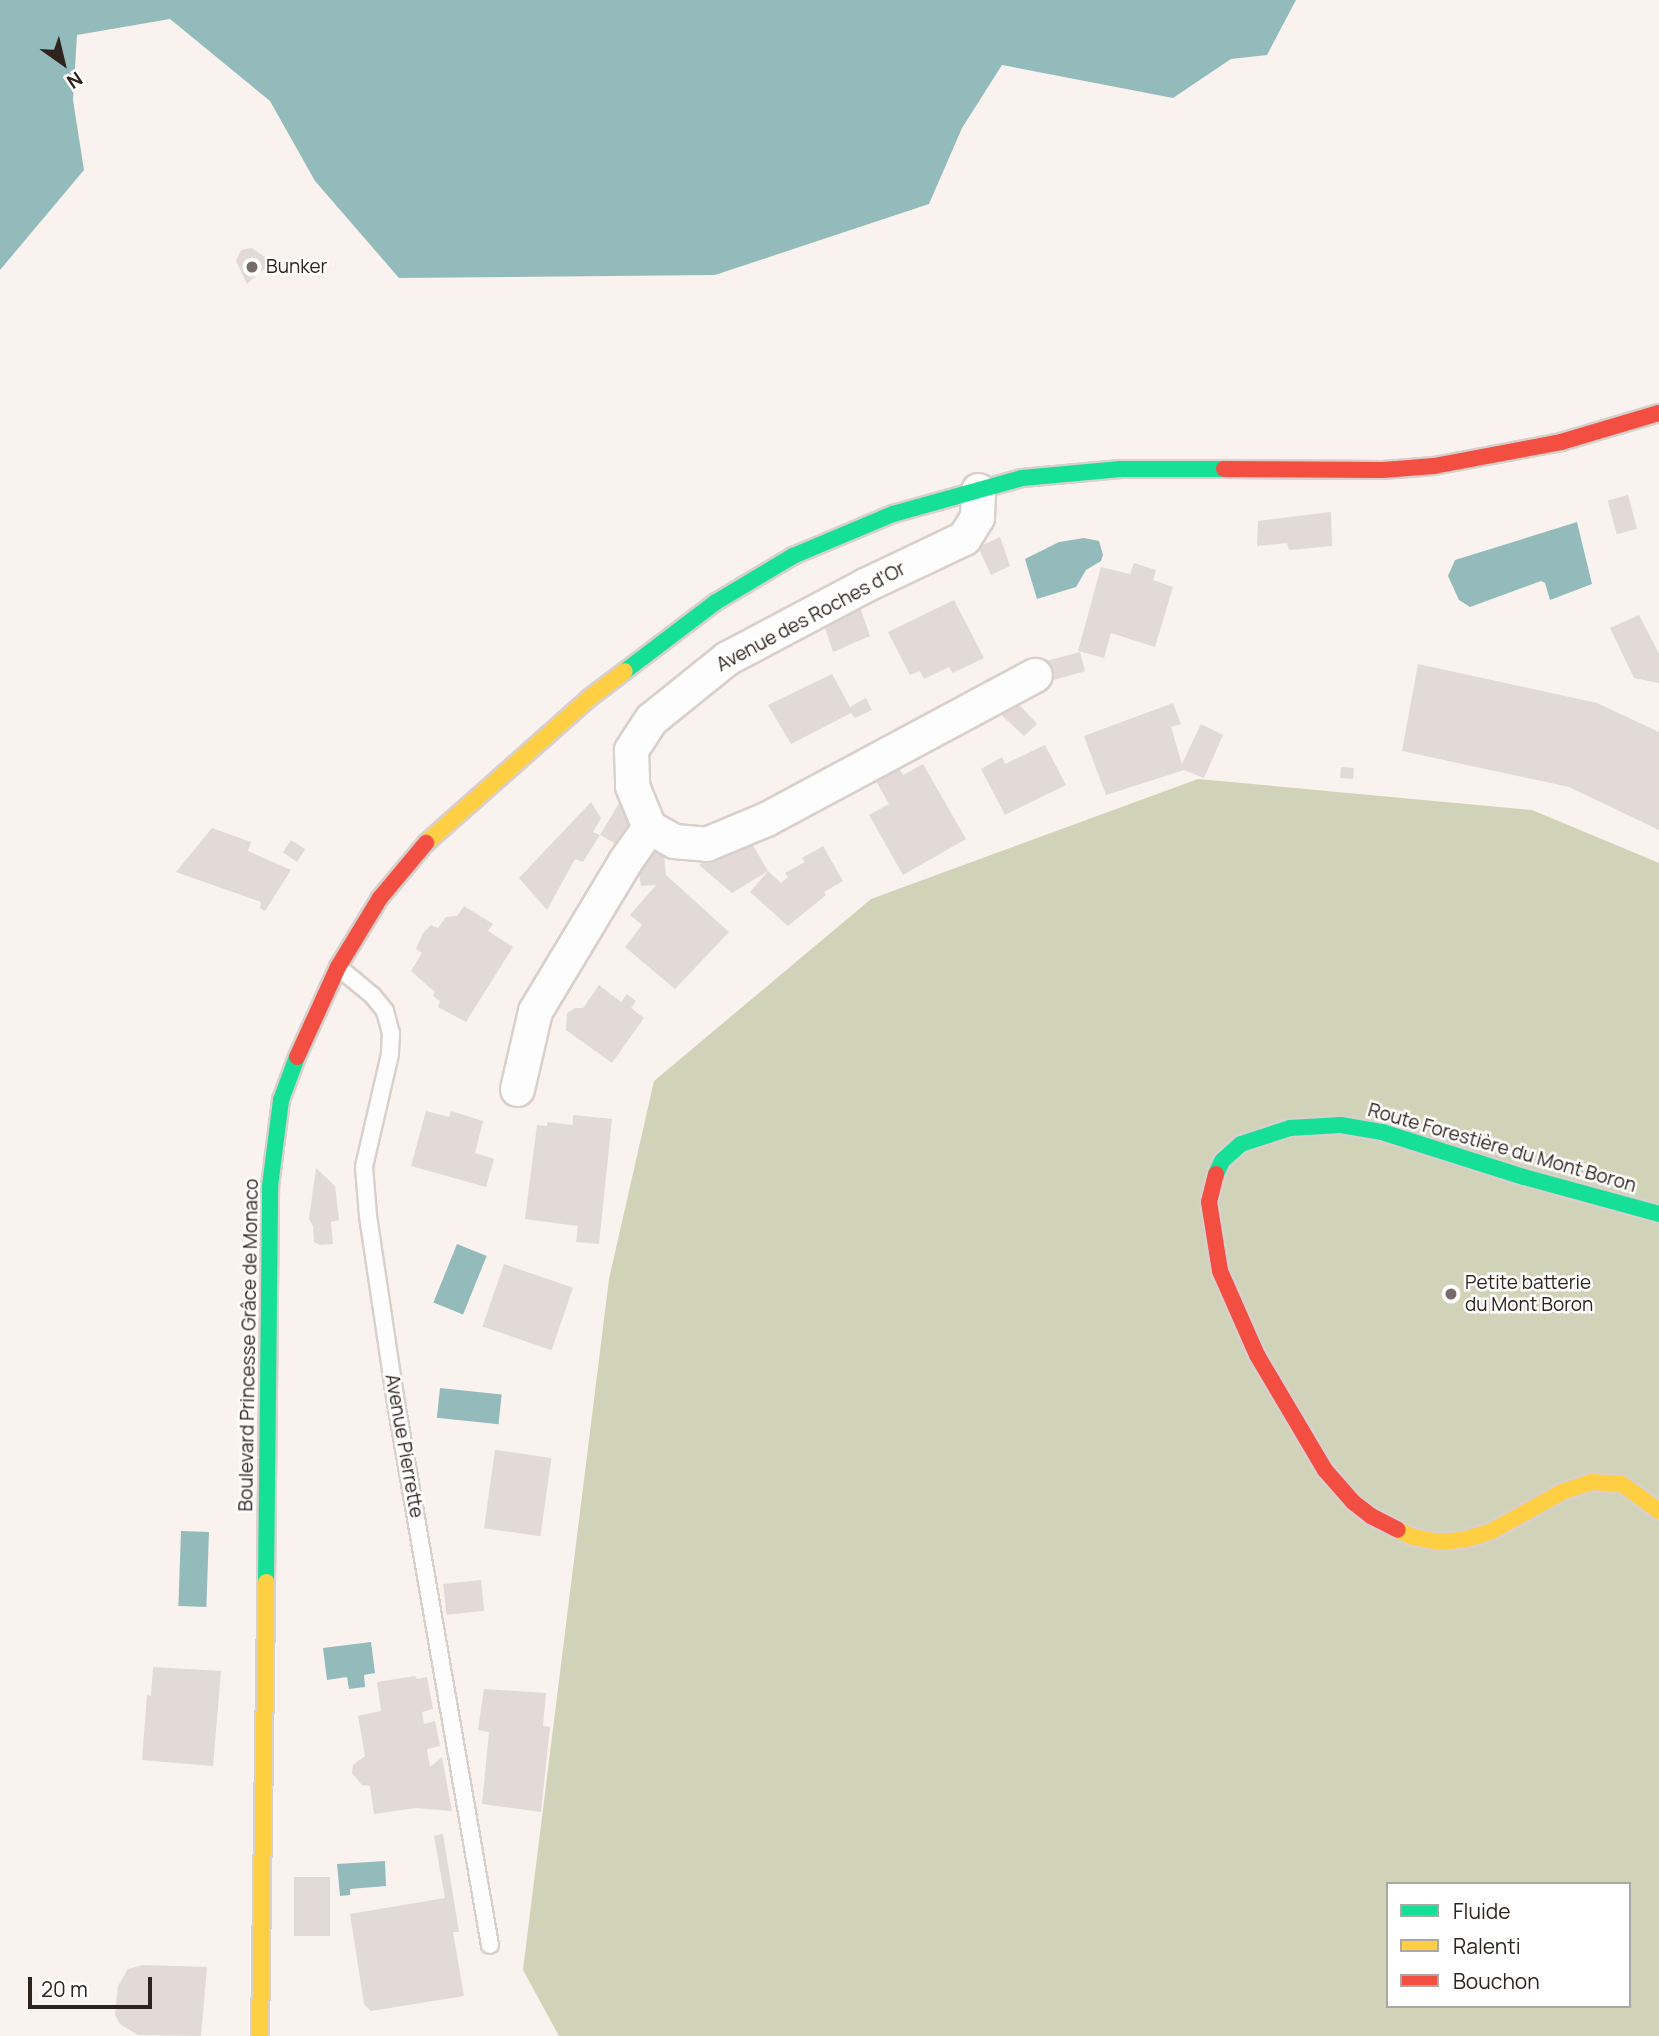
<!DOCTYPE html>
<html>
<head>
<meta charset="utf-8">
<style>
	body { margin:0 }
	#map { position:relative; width:1659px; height:2036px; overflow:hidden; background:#faf2ef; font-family:Manrope,sans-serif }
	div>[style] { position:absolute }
	.forest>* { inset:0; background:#d1d3b9 }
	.water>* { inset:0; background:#94bbbb; transform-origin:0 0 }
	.building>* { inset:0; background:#e3d9d6; transform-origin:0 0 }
	.roads { filter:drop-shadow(2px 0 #d9cfcb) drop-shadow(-2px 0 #d9cfcb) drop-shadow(0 2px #d9cfcb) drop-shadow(0 -2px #d9cfcb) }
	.lane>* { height:16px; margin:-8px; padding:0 8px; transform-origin:8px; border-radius:8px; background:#fefdfd }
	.street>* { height:33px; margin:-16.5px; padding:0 16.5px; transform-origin:16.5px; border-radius:16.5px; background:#fefdfd }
	.fast>* { height:16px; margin:-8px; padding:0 8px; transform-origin:8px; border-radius:8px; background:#16e098 }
	.slow>* { height:16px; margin:-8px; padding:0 8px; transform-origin:8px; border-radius:8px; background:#ffcf43 }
	.jam>* { height:16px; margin:-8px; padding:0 8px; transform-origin:8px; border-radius:8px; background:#f24e42 }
	.dots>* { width:19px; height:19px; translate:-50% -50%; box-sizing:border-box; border:4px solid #fff; border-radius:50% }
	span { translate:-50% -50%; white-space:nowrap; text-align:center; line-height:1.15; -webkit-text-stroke:5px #fff; paint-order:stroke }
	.poi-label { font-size:19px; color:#2f231e }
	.left { translate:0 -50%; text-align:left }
	.street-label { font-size:19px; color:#2f231e }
	.legend { position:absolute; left:1386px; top:1882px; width:245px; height:126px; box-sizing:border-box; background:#fff; border:2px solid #aca7a5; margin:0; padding:9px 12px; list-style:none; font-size:21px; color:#2f231e }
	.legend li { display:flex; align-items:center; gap:14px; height:35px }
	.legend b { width:35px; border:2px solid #aca7a5 }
	.north { position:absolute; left:28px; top:28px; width:70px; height:70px; -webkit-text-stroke:5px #fff; paint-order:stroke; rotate:146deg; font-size:19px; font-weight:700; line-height:28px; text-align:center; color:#2f231e }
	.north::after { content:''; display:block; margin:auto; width:24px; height:32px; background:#2f231e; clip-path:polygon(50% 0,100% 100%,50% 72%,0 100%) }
	.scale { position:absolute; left:28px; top:1977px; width:124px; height:32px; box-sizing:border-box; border:4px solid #2f231e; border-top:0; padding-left:9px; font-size:21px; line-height:24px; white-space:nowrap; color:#2f231e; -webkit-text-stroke:5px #fff; paint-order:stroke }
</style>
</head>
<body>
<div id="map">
	<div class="forest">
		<div style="clip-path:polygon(evenodd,1198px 779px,1532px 810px,1659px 863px,1659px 2036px,559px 2036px,523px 1970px,609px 1279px,654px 1081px,871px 899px,1198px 779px,1388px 1884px,1629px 1884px,1629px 2006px,1388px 2006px,1388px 1884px)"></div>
	</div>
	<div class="water">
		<div style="clip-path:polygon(0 0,1296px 0,1267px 55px,1231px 59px,1173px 98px,1002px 65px,962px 128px,929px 204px,715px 275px,399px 278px,315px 181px,270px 101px,170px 19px,77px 35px,73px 100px,84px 170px,0 270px)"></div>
		<div style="clip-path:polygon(1577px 522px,1592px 584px,1550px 600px,1545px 583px,1541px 581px,1470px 607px,1459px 600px,1448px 576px,1455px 560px)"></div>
		<div style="clip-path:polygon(1084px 538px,1099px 541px,1103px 555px,1101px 561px,1086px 570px,1076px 587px,1037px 599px,1025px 559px,1059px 542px)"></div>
		<div style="left:457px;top:1244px;width:32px;height:63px;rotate:22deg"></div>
		<div style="left:440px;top:1388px;width:62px;height:30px;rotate:6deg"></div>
		<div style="left:181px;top:1531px;width:28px;height:75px;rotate:2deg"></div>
		<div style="clip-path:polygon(371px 1642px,375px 1673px,364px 1675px,365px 1687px,349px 1689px,347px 1677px,327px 1680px,323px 1648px)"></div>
		<div style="clip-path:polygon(385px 1861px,386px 1886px,350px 1889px,350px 1895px,340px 1896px,337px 1864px)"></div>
	</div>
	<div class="building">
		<div style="clip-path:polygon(252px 248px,272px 262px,247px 284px,236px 261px,241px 250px)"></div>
		<div style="left:1628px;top:495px;width:35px;height:21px;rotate:75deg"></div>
		<div style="clip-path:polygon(1331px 512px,1332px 546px,1289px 550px,1287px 543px,1257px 546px,1258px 521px)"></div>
		<div style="clip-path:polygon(1000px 537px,1010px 566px,991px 575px,978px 547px)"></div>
		<div style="clip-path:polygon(1134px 563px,1156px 570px,1153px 580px,1173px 587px,1155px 647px,1111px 633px,1104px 658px,1078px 651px,1101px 567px,1130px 574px)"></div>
		<div style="clip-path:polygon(954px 600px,984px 658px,953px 673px,949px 667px,924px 679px,920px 671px,910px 675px,888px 632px)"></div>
		<div style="clip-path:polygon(859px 604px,870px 636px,833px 652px,823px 621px)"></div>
		<div style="clip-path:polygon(1639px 615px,1659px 654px,1659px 683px,1634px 678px,1610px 628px)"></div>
		<div style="left:1080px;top:652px;width:20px;height:38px;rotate:75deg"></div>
		<div style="clip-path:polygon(1418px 664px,1597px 703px,1659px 732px,1659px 830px,1569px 787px,1402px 751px)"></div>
		<div style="clip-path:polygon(832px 674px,850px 707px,866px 698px,872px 710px,855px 718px,851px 713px,791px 744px,768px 705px)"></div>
		<div style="clip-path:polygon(1015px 700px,1037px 724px,1024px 736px,995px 709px)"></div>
		<div style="clip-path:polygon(1173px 703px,1181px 724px,1171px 727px,1182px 764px,1201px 724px,1223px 735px,1204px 778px,1184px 770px,1106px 795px,1084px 736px)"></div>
		<div style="clip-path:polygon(1045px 745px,1066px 785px,1005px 815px,981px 769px,1002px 757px,1005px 764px)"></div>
		<div style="clip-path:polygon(923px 764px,966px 839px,903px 875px,869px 815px,889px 804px,876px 781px,899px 768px,903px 775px)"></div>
		<div style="left:1341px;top:767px;width:13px;height:11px;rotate:4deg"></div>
		<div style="clip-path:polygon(622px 798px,634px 815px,618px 845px,600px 835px)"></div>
		<div style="clip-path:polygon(591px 802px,601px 818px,593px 832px,600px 835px,583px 862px,575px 859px,547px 910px,519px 878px)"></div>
		<div style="clip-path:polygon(212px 828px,251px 842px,248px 851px,291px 870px,265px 911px,260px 908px,261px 902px,176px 872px)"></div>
		<div style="clip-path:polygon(748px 837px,768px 871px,732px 893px,699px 865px)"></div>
		<div style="left:291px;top:840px;width:17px;height:15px;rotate:33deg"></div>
		<div style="clip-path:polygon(663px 846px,666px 875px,729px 932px,675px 989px,625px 947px,642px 925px,630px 915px,656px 885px,641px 886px,637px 858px,644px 847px)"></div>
		<div style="clip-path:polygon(823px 846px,843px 881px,824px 892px,826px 895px,788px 926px,750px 892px,768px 871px,781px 883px,788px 877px,785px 873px,805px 862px,802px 858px)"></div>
		<div style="clip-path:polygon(464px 906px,493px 924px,488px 931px,513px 947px,466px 1022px,438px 1007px,440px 1001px,433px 996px,435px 992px,411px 971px,422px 953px,416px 949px,423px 933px,431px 925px,438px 928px,446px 917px,457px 916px)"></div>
		<div style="clip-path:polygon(599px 985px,621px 1002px,627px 994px,636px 1001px,631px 1008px,644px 1018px,612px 1063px,566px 1030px,567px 1013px,575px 1008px,583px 1008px)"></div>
		<div style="clip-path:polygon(426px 1111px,449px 1117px,451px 1111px,483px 1121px,475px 1153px,494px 1159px,486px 1187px,411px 1166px)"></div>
		<div style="clip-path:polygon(573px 1115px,612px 1119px,599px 1244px,576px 1242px,578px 1226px,525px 1219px,537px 1125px,547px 1126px,547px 1122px,573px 1125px)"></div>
		<div style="clip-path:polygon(316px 1168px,335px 1186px,339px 1220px,331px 1222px,333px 1244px,320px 1245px,314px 1242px,313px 1226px,309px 1219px)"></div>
		<div style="left:504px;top:1264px;width:73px;height:66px;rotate:19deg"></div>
		<div style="left:495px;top:1450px;width:57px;height:79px;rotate:8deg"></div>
		<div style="left:481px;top:1580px;width:31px;height:38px;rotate:84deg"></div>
		<div style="clip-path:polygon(153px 1667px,221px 1671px,213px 1766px,142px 1760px,147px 1695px,151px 1696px)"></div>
		<div style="clip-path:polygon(415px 1676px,417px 1679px,427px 1677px,433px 1709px,422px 1712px,424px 1724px,435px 1721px,440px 1746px,427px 1749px,430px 1767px,442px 1757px,452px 1811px,416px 1808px,374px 1814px,370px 1786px,362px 1785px,352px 1773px,353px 1765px,365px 1756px,358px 1716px,381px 1711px,377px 1682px)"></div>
		<div style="clip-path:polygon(484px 1689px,546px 1693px,543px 1726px,550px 1727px,541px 1812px,482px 1804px,489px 1732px,478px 1730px)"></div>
		<div style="clip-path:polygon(443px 1834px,459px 1932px,453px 1932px,464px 1996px,371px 2011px,364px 2004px,350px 1914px,445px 1898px,434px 1836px)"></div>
		<div style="left:330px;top:1877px;width:59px;height:36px;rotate:90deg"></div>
		<div style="clip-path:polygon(143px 1965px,207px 1967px,201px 2036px,138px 2035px,120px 2024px,115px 2015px,118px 1986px,128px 1969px)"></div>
	</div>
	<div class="roads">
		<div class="lane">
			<div style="left:338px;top:967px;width:45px;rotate:39.6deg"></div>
			<div style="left:373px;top:996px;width:19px;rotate:51deg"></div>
			<div style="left:385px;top:1011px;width:23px;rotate:75deg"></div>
			<div style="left:391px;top:1033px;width:21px;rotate:93deg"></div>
			<div style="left:390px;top:1054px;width:116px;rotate:103deg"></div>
			<div style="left:364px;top:1167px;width:49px;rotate:85.3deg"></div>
			<div style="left:368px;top:1216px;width:183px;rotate:81.5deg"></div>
			<div style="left:395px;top:1397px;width:556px;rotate:80.17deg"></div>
		</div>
		<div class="street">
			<div style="left:978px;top:490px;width:27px;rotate:92deg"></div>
			<div style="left:977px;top:517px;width:25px;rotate:122deg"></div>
			<div style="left:964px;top:538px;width:110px;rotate:154.6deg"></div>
			<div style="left:865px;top:585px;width:156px;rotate:152.1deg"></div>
			<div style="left:727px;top:658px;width:97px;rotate:141.2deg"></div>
			<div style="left:651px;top:719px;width:37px;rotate:123deg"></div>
			<div style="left:631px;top:750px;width:36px;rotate:88deg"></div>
			<div style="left:632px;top:786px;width:44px;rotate:67.5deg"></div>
			<div style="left:649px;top:827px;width:29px;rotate:29deg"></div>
			<div style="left:674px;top:841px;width:32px;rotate:5deg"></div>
			<div style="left:706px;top:844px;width:65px;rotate:-22.6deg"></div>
			<div style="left:766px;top:819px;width:305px;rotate:-28.2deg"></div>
			<div style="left:517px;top:1089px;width:80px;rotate:-77deg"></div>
			<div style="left:535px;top:1011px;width:175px;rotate:-59deg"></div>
			<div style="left:625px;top:861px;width:42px;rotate:-54.8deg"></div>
		</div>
		<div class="fast">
			<div style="left:625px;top:671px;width:114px;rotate:-37.2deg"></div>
			<div style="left:716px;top:602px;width:90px;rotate:-30.9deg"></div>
			<div style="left:793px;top:556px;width:108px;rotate:-22.8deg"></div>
			<div style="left:893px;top:514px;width:134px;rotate:-15.6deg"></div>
			<div style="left:1022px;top:478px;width:99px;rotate:-5.2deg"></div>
			<div style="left:1121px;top:469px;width:103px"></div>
			<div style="left:1216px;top:1174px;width:14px;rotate:-65deg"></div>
			<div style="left:1222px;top:1161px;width:25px;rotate:-42deg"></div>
			<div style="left:1241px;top:1144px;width:52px;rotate:-18.1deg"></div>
			<div style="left:1290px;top:1128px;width:51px;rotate:-3.4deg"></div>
			<div style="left:1341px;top:1125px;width:42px;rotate:9.7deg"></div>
			<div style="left:1382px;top:1132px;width:149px;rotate:17.6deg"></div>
			<div style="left:1524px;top:1177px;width:140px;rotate:15.3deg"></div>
			<div style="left:266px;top:1582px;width:396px;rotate:-89.4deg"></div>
			<div style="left:270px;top:1186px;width:87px;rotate:-82.7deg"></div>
			<div style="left:281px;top:1100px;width:46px;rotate:-69.6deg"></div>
		</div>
		<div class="slow">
			<div style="left:426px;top:843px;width:217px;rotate:-41.6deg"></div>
			<div style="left:588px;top:699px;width:46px;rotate:-37.1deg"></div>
			<div style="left:1398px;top:1530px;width:17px;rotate:25deg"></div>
			<div style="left:1413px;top:1537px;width:25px;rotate:11deg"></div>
			<div style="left:1438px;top:1542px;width:25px;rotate:-5deg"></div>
			<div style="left:1463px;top:1540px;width:28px;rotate:-17deg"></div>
			<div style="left:1490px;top:1532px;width:85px;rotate:-29deg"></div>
			<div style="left:1564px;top:1491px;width:29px;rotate:-18deg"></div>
			<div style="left:1592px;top:1482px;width:30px;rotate:4deg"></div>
			<div style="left:1622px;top:1484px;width:46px;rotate:36.1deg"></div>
			<div style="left:260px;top:2036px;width:454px;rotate:-89.2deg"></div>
		</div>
		<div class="jam">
			<div style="left:1224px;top:469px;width:159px;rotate:0.4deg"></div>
			<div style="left:1383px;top:470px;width:51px;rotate:-4.5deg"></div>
			<div style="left:1434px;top:466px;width:129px;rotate:-10.7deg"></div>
			<div style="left:1561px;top:442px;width:102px;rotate:-16.5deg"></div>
			<div style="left:297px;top:1057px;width:99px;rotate:-65.5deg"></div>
			<div style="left:338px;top:967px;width:81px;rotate:-58.7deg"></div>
			<div style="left:380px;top:898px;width:72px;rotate:-50.1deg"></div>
			<div style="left:1216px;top:1174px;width:29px;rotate:104deg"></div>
			<div style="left:1209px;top:1202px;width:70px;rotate:80.9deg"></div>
			<div style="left:1220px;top:1271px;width:92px;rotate:66.2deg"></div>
			<div style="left:1257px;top:1355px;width:134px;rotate:59.4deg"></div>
			<div style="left:1325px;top:1470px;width:43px;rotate:48.8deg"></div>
			<div style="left:1353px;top:1502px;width:23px;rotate:38deg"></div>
			<div style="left:1371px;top:1516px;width:30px;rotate:27deg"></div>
		</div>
	</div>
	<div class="dots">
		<div style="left:252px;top:267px;background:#766b67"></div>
		<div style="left:1451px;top:1294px;background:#766b67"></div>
	</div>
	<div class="poi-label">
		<span class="left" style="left:266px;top:267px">Bunker</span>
		<span class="left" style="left:1465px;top:1294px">Petite batterie<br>du Mont Boron</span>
	</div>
	<div class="street-label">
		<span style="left:811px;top:617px;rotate:-28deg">Avenue des Roches d'Or</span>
		<span style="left:1502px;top:1148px;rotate:16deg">Route Forestière du Mont Boron</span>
		<span style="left:249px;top:1345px;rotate:-89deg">Boulevard Princesse Grâce de Monaco</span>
		<span style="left:404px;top:1446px;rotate:80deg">Avenue Pierrette</span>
	</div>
	<ul class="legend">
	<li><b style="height:9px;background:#16e098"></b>Fluide</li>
	<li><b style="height:9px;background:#ffcf43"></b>Ralenti</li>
	<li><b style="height:9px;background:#f24e42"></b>Bouchon</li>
	</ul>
	<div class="north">N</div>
	<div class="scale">20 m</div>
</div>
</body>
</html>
